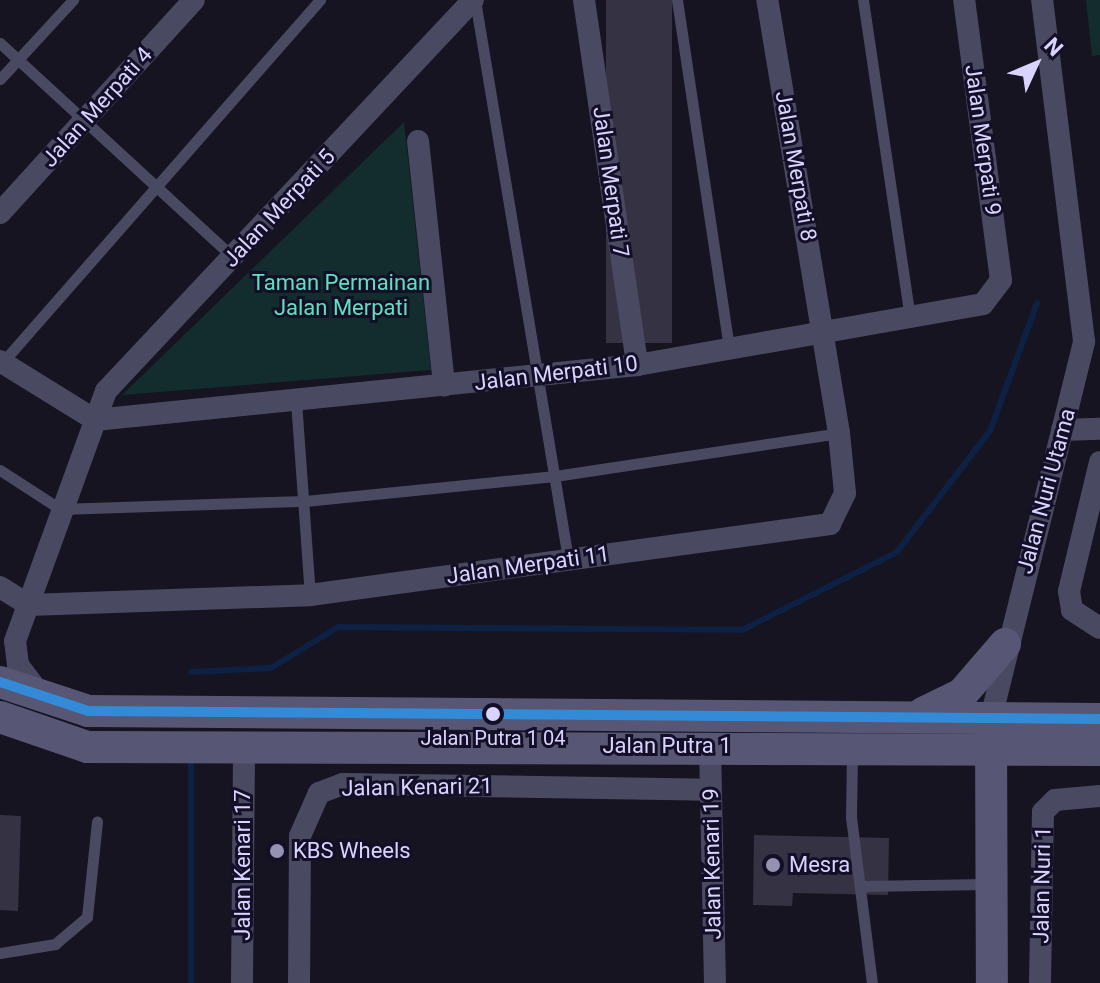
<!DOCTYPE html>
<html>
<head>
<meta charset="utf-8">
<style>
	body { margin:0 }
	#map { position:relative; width:1100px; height:983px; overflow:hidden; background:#161421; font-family:Roboto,sans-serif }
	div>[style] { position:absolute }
	.green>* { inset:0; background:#132c2d }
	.stream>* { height:6px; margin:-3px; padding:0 3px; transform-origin:3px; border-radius:3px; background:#0d2144 }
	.building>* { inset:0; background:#343243; transform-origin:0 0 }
	.lane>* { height:11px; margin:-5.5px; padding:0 5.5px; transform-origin:5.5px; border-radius:5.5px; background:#4a4962 }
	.street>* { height:22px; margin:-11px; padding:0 11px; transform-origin:11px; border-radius:11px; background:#4a4962 }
	.secondary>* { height:32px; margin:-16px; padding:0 16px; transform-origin:16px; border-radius:16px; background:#575674 }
	.bus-1>* { height:10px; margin:-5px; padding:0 5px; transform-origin:5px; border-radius:5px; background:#338bd7 }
	.dots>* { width:22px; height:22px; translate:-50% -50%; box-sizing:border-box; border:4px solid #130f26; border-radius:50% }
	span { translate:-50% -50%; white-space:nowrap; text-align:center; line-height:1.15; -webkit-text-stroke:6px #130f26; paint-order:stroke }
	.bus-label { font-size:20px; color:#d9d4ff }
	.street-label { font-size:22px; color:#d9d4ff }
	.park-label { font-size:22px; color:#5fe0c0 }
	.poi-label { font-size:22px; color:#d9d4ff }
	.left { translate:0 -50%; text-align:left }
	.north { position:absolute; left:996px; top:24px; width:80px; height:80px; -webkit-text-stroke:6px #130f26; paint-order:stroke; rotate:46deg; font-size:22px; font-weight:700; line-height:32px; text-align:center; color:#d9d4ff }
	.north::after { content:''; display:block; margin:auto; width:28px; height:36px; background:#d9d4ff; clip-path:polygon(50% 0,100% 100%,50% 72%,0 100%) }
</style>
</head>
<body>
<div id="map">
	<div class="green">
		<div style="clip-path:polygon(1086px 0,1100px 0,1100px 55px,1092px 56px)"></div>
		<div style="clip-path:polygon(404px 122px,431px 370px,122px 395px)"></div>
	</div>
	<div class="stream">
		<div style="left:191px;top:672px;width:80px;rotate:-2.9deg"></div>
		<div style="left:271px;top:668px;width:79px;rotate:-31.5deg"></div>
		<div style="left:338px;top:627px;width:404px;rotate:0.4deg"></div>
		<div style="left:742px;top:630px;width:174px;rotate:-26.7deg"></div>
		<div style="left:897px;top:552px;width:153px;rotate:-52.5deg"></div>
		<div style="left:990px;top:431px;width:136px;rotate:-69.8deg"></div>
		<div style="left:191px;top:764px;width:219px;rotate:90deg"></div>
	</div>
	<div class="building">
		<div style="left:606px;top:0;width:66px;height:343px"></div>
		<div style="clip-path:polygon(0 815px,21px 816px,18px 911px,0 910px)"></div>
		<div style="clip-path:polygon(754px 835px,889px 838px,888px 895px,793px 893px,792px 906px,753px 905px)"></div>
	</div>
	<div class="lane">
		<div style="left:475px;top:0;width:567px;rotate:80.55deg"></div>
		<div style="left:677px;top:0;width:352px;rotate:81.5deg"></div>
		<div style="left:863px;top:0;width:320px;rotate:81.6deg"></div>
		<div style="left:0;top:43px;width:316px;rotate:42.6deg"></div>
		<div style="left:0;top:79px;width:108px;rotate:-47.3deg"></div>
		<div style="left:2px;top:363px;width:483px;rotate:-48.8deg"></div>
		<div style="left:296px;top:401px;width:195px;rotate:85.9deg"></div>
		<div style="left:0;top:470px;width:72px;rotate:33deg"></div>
		<div style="left:60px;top:509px;width:245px;rotate:-1.9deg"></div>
		<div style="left:305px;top:501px;width:251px;rotate:-5.7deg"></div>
		<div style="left:555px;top:476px;width:287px;rotate:-8.6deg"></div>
		<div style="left:852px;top:753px;width:64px;rotate:90.9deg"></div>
		<div style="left:851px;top:817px;width:167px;rotate:82.8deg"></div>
		<div style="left:861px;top:886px;width:126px;rotate:-0.9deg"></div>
		<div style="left:0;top:953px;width:56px;rotate:-9.3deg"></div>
		<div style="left:55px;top:944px;width:42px;rotate:-40.2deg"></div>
		<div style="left:87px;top:917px;width:96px;rotate:-84deg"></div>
	</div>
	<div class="street">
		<div style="left:584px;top:0;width:369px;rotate:81.7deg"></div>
		<div style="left:418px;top:141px;width:246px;rotate:83.9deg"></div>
		<div style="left:0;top:213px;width:288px;rotate:-47.7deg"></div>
		<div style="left:0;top:361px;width:112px;rotate:31.8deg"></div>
		<div style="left:95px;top:420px;width:545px;rotate:-5.79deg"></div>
		<div style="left:637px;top:365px;width:351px;rotate:-10deg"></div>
		<div style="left:983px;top:304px;width:30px;rotate:-53deg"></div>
		<div style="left:1001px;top:280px;width:282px;rotate:-97.5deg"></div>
		<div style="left:1062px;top:430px;width:38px;rotate:-2deg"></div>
		<div style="left:1100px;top:462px;width:133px;rotate:103.5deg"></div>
		<div style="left:1069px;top:591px;width:19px;rotate:81deg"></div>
		<div style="left:1072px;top:610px;width:33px;rotate:33deg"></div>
		<div style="left:0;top:587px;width:34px;rotate:32deg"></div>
		<div style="left:29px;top:605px;width:281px;rotate:-2deg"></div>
		<div style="left:310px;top:595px;width:525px;rotate:-7.77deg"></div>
		<div style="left:830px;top:524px;width:34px;rotate:-64deg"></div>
		<div style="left:845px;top:493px;width:60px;rotate:-95.7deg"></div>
		<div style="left:839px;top:433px;width:439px;rotate:-99.4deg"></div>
		<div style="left:40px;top:694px;width:36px;rotate:-127deg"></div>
		<div style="left:18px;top:665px;width:24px;rotate:-97deg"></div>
		<div style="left:15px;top:641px;width:266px;rotate:-70deg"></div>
		<div style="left:106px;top:391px;width:536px;rotate:-46.81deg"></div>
		<div style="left:991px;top:718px;width:388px;rotate:-76.1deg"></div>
		<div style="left:1084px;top:341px;width:344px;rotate:-97deg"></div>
		<div style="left:710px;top:746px;width:237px;rotate:88.8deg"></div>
		<div style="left:242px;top:983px;width:237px;rotate:-89.5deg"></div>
		<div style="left:299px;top:983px;width:147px;rotate:-89.6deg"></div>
		<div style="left:300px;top:836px;width:47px;rotate:-66.2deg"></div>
		<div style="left:319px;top:793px;width:26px;rotate:-21deg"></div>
		<div style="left:343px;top:784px;width:367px;rotate:0.9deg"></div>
		<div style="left:1040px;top:983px;width:171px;rotate:-89deg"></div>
		<div style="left:1043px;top:812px;width:17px;rotate:-45deg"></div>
		<div style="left:1055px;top:800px;width:45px;rotate:-5.1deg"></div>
	</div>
	<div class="secondary">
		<div style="left:0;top:682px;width:93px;rotate:18.2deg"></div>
		<div style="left:88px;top:711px;width:1012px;rotate:0.45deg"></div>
		<div style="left:923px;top:713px;width:43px;rotate:-26deg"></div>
		<div style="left:962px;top:694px;width:66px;rotate:-49.3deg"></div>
		<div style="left:0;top:717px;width:92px;rotate:19deg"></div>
		<div style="left:87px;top:747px;width:1013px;rotate:0.17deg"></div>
		<div style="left:991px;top:729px;width:254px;rotate:89.8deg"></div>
	</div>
	<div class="bus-1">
		<div style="left:0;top:682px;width:93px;rotate:18.2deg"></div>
		<div style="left:88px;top:711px;width:1012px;rotate:0.45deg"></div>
	</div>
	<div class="dots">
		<div style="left:493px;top:714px;background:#d9d4ff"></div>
		<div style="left:277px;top:851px;background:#9591b1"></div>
		<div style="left:773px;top:865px;background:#9591b1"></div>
	</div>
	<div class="bus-label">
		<span style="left:493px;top:738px">Jalan Putra 1 04</span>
	</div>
	<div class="street-label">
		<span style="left:97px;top:107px;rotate:-48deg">Jalan Merpati 4</span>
		<span style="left:983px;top:140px;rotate:82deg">Jalan Merpati 9</span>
		<span style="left:796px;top:166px;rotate:80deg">Jalan Merpati 8</span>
		<span style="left:611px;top:182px;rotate:82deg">Jalan Merpati 7</span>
		<span style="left:279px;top:208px;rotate:-47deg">Jalan Merpati 5</span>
		<span style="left:556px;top:373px;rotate:-7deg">Jalan Merpati 10</span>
		<span style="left:1046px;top:491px;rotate:-75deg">Jalan Nuri Utama</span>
		<span style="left:528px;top:565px;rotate:-8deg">Jalan Merpati 11</span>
		<span style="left:667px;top:746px">Jalan Putra 1</span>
		<span style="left:417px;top:787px;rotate:-1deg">Jalan Kenari 21</span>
		<span style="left:712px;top:864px;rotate:-91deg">Jalan Kenari 19</span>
		<span style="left:243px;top:865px;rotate:-90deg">Jalan Kenari 17</span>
		<span style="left:1042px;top:885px;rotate:-89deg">Jalan Nuri 1</span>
	</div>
	<div class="park-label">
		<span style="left:341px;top:295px">Taman Permainan<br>Jalan Merpati</span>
	</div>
	<div class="poi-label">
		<span class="left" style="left:293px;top:851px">KBS Wheels</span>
		<span class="left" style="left:789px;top:865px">Mesra</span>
	</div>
	<div class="north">N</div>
</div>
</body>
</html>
